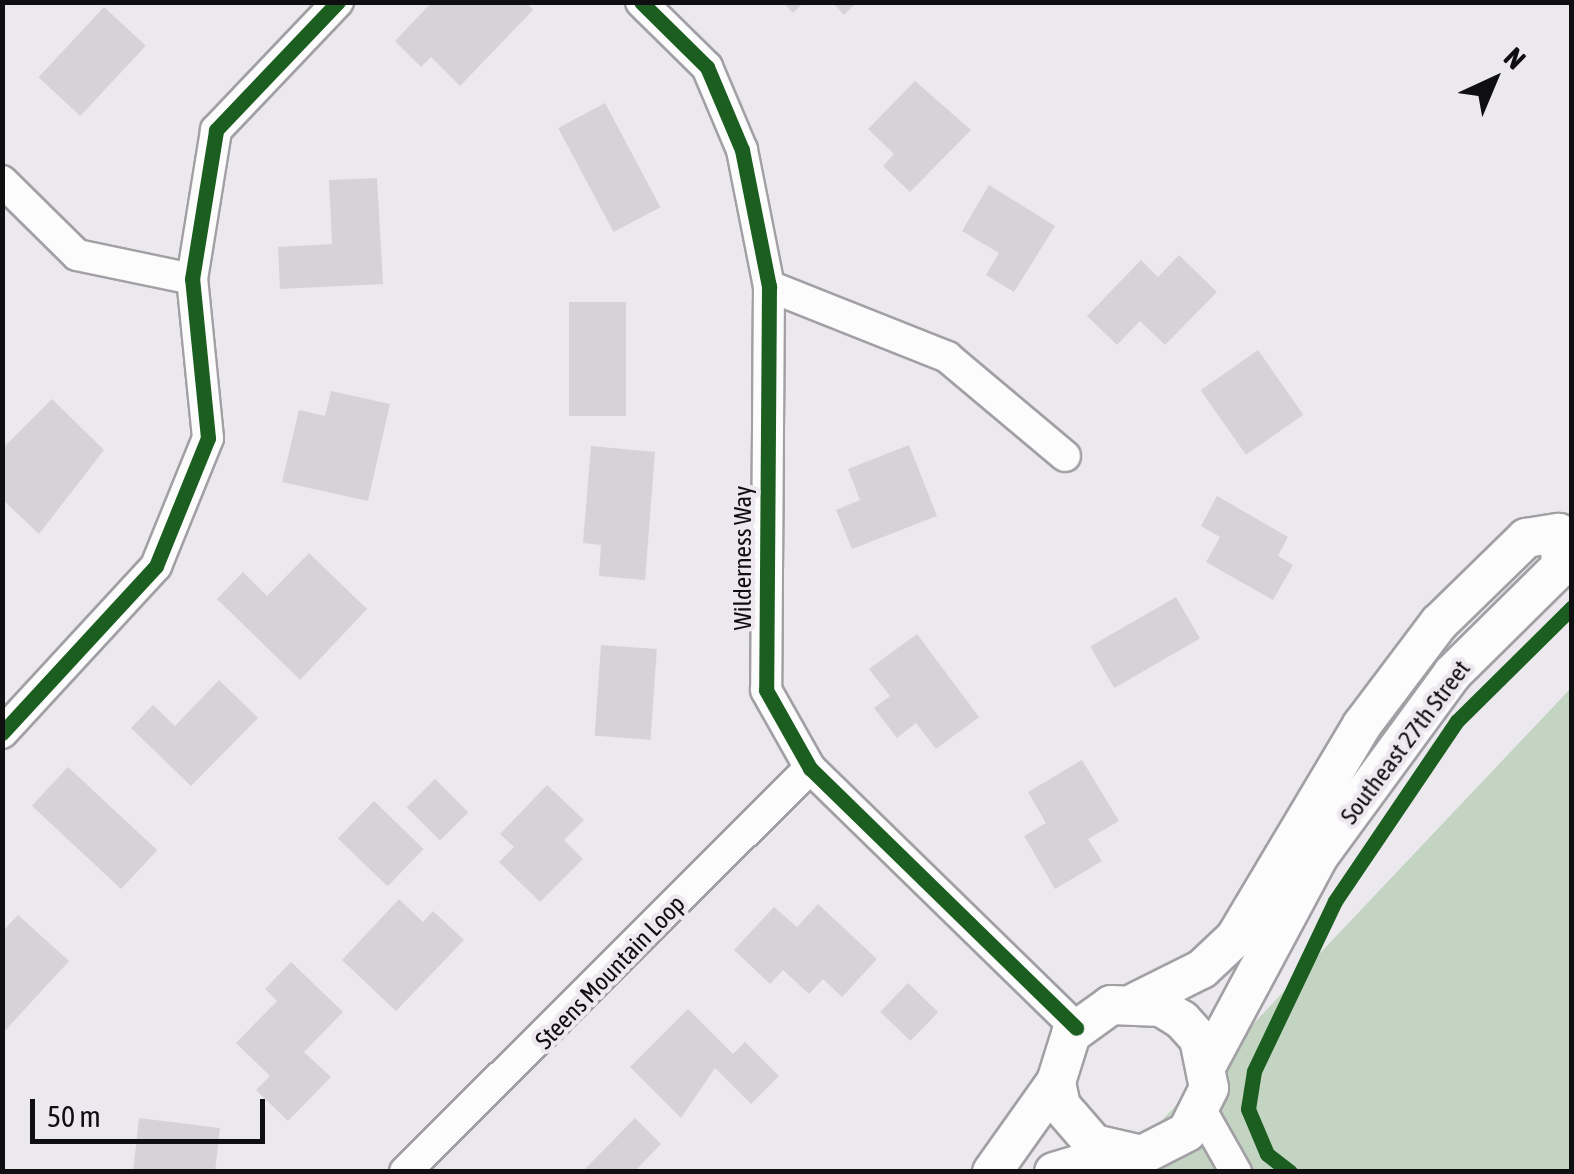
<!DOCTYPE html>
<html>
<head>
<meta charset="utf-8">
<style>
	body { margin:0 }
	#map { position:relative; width:1574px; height:1174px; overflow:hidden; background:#ece9ee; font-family:"Asap Condensed",sans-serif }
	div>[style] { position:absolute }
	.green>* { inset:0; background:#c3d4c3 }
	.building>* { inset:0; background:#d5d3d5; transform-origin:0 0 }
	.roads { filter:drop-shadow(2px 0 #a2a0a4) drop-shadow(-2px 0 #a2a0a4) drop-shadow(0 2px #a2a0a4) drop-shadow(0 -2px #a2a0a4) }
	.minor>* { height:30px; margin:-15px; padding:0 15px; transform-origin:15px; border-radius:15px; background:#fcfcfc }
	.major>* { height:38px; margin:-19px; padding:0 19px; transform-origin:19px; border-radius:19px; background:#fcfcfc }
	.cycleway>* { height:15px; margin:-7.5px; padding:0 7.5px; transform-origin:7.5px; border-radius:7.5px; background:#1b5e20 }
	span { translate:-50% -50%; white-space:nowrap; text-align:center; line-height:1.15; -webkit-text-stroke:9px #ede8ef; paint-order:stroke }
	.street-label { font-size:25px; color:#0f0e10 }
	.frame { position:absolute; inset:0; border:5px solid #0f0e10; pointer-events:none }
	.north { position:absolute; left:1444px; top:30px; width:100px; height:100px; -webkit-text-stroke:8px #ede8ef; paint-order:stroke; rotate:44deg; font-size:28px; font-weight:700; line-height:40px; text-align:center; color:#0f0e10 }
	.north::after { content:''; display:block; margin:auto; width:35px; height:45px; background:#0f0e10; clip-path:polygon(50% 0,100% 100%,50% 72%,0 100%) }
	.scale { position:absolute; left:30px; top:1099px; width:235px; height:45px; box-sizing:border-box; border:5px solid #0f0e10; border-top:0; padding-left:12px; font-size:30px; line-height:35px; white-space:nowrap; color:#0f0e10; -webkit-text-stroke:8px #ede8ef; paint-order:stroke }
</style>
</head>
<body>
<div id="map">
	<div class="green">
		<div style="clip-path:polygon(1571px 688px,1571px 1171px,1114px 1171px)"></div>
	</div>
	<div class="building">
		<div style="clip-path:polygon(432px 2px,526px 2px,533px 10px,460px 86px,431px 57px,421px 67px,395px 41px)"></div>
		<div style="clip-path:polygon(783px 2px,804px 2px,793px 13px)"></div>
		<div style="clip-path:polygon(832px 2px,857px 2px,844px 15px)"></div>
		<div style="left:104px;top:7px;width:57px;height:96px;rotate:43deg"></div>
		<div style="clip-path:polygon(915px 81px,971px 130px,910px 192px,883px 166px,894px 154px,868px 129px)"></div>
		<div style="left:605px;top:103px;width:118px;height:53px;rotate:62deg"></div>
		<div style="clip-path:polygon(377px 178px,383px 284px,280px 289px,278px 247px,332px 244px,329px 180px)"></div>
		<div style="clip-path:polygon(989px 185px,1055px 226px,1014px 292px,986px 275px,999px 253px,962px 231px)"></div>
		<div style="clip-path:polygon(1179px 255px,1217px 292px,1165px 345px,1140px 321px,1117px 345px,1087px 316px,1141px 260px,1158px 277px)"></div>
		<div style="left:569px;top:302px;width:57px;height:114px"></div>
		<div style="left:1258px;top:350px;width:79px;height:70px;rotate:55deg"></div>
		<div style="clip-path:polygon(331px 391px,390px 404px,368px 501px,282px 482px,299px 410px,325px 416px)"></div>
		<div style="clip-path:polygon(52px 399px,104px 450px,39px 534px,2px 499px,2px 449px)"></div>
		<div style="clip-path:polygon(909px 445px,937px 516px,852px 549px,836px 510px,860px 500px,848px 469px)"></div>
		<div style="clip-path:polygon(591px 446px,655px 452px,645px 580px,599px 576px,601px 545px,583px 543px)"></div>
		<div style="clip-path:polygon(1217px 496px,1288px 537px,1278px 556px,1293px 565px,1273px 600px,1206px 562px,1220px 537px,1201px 526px)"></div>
		<div style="clip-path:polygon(309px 553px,367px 609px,300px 680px,217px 599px,243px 572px,267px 596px)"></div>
		<div style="left:1176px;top:597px;width:48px;height:99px;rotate:60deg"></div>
		<div style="clip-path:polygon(917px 634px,979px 717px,936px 749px,916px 723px,897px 738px,874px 708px,890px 696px,869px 669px)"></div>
		<div style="left:601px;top:645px;width:56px;height:91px;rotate:4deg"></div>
		<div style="clip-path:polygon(219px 680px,258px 718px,191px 786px,131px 728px,153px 705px,175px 726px)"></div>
		<div style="clip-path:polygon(1082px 760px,1119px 821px,1088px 839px,1102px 861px,1055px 889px,1024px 836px,1046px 823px,1028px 792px)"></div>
		<div style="left:68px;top:767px;width:122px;height:53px;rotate:43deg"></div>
		<div style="left:435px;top:779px;width:47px;height:40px;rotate:45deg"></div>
		<div style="clip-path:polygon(547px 785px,584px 820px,564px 840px,583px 859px,540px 902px,499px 862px,514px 847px,500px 834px)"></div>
		<div style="left:374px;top:801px;width:69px;height:52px;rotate:44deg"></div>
		<div style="clip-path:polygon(399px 899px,423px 922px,433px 911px,464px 940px,396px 1011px,342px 960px)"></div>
		<div style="clip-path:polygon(818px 904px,877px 959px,842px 997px,823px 979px,809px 994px,783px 970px,770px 984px,734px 950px,774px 907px,797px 927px)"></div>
		<div style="clip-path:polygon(18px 915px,69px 961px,2px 1034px,2px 932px)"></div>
		<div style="clip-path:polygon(291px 962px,343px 1012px,304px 1052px,331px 1077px,288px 1121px,256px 1090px,270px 1076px,236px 1043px,277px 1001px,265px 989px)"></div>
		<div style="left:908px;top:983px;width:42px;height:40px;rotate:44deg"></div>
		<div style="clip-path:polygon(688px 1009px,733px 1054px,745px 1042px,779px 1076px,751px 1104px,715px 1068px,681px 1118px,630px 1067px)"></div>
		<div style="clip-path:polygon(139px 1118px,220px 1128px,215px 1172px,133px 1172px)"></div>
		<div style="clip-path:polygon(635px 1118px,661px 1144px,634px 1172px,582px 1172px)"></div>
	</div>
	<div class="roads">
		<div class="minor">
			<div style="left:641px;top:2px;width:93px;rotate:44.6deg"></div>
			<div style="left:707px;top:67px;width:90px;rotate:67.1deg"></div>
			<div style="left:742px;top:150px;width:139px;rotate:78.8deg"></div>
			<div style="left:769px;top:286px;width:404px;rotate:90.4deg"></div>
			<div style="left:766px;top:690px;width:90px;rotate:60.6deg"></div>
			<div style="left:810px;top:768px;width:372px;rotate:44.3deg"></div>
			<div style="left:2px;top:181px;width:105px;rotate:44.6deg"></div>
			<div style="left:77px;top:255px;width:117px;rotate:11.8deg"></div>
			<div style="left:769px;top:286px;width:192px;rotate:21.7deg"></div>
			<div style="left:947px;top:357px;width:154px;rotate:40deg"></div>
			<div style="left:2px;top:733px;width:227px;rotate:-47.3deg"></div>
			<div style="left:156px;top:566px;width:138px;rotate:-67.9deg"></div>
			<div style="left:208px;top:438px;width:160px;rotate:-95.7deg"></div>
			<div style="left:192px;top:279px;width:151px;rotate:-80.8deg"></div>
			<div style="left:216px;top:130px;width:177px;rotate:-46.4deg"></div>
			<div style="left:1202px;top:1112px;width:69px;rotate:60.5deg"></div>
			<div style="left:405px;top:1172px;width:572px;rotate:-44.93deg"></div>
		</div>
		<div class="major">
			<div style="left:1136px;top:1002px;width:74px;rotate:-26.6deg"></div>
			<div style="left:1202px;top:969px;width:45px;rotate:-43.2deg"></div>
			<div style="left:1235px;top:938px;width:248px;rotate:-59.2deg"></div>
			<div style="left:1362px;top:725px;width:128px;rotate:-53deg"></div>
			<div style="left:1439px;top:623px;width:122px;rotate:-44.3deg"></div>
			<div style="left:1526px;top:538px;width:33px;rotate:-9deg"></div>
			<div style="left:1208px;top:1063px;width:235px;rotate:-61.8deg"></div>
			<div style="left:1319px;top:856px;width:225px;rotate:-53.8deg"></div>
			<div style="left:1452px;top:674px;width:153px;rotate:-44.7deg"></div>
			<div style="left:1561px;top:566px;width:33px;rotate:-93deg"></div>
			<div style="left:992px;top:1172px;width:110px;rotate:-54.6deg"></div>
			<div style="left:1056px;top:1082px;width:50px;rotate:-72.6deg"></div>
			<div style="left:1071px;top:1034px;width:49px;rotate:-35.9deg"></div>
			<div style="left:1111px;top:1005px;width:50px;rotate:2.3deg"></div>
			<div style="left:1161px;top:1007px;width:25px;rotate:32deg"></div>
			<div style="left:1182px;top:1020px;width:25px;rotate:48deg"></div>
			<div style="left:1199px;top:1039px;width:50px;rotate:78.5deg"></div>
			<div style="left:1209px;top:1088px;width:49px;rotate:116.6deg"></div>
			<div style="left:1187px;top:1132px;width:51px;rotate:152.9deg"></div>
			<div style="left:1142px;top:1155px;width:49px;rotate:-167.1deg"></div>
			<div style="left:1094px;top:1144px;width:50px;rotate:-131deg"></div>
			<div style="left:1061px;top:1106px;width:25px;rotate:-102deg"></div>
			<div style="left:1054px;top:1172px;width:66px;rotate:-16.8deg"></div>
		</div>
	</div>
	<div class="cycleway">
		<div style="left:641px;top:2px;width:93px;rotate:44.6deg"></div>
		<div style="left:707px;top:67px;width:90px;rotate:67.1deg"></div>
		<div style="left:742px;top:150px;width:139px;rotate:78.8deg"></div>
		<div style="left:769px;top:286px;width:404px;rotate:90.4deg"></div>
		<div style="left:766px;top:690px;width:90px;rotate:60.6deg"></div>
		<div style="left:810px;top:768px;width:372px;rotate:44.3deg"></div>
		<div style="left:2px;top:733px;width:227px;rotate:-47.3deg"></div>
		<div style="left:156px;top:566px;width:138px;rotate:-67.9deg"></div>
		<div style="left:208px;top:438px;width:160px;rotate:-95.7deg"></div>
		<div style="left:192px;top:279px;width:151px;rotate:-80.8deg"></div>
		<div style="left:216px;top:130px;width:177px;rotate:-46.4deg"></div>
		<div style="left:1290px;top:1172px;width:29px;rotate:-142deg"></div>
		<div style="left:1267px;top:1154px;width:49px;rotate:-112.9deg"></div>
		<div style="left:1248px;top:1109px;width:38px;rotate:-81deg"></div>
		<div style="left:1254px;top:1071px;width:188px;rotate:-64.5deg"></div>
		<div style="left:1335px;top:901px;width:217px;rotate:-55.9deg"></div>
		<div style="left:1457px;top:721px;width:162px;rotate:-44.7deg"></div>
	</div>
	<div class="street-label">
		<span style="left:742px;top:558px;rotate:-90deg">Wilderness Way</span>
		<span style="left:1405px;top:742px;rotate:-53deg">Southeast 27th Street</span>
		<span style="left:610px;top:972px;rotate:-46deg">Steens Mountain Loop</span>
	</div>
	<div class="frame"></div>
	<div class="north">N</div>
	<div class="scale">50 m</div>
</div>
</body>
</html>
